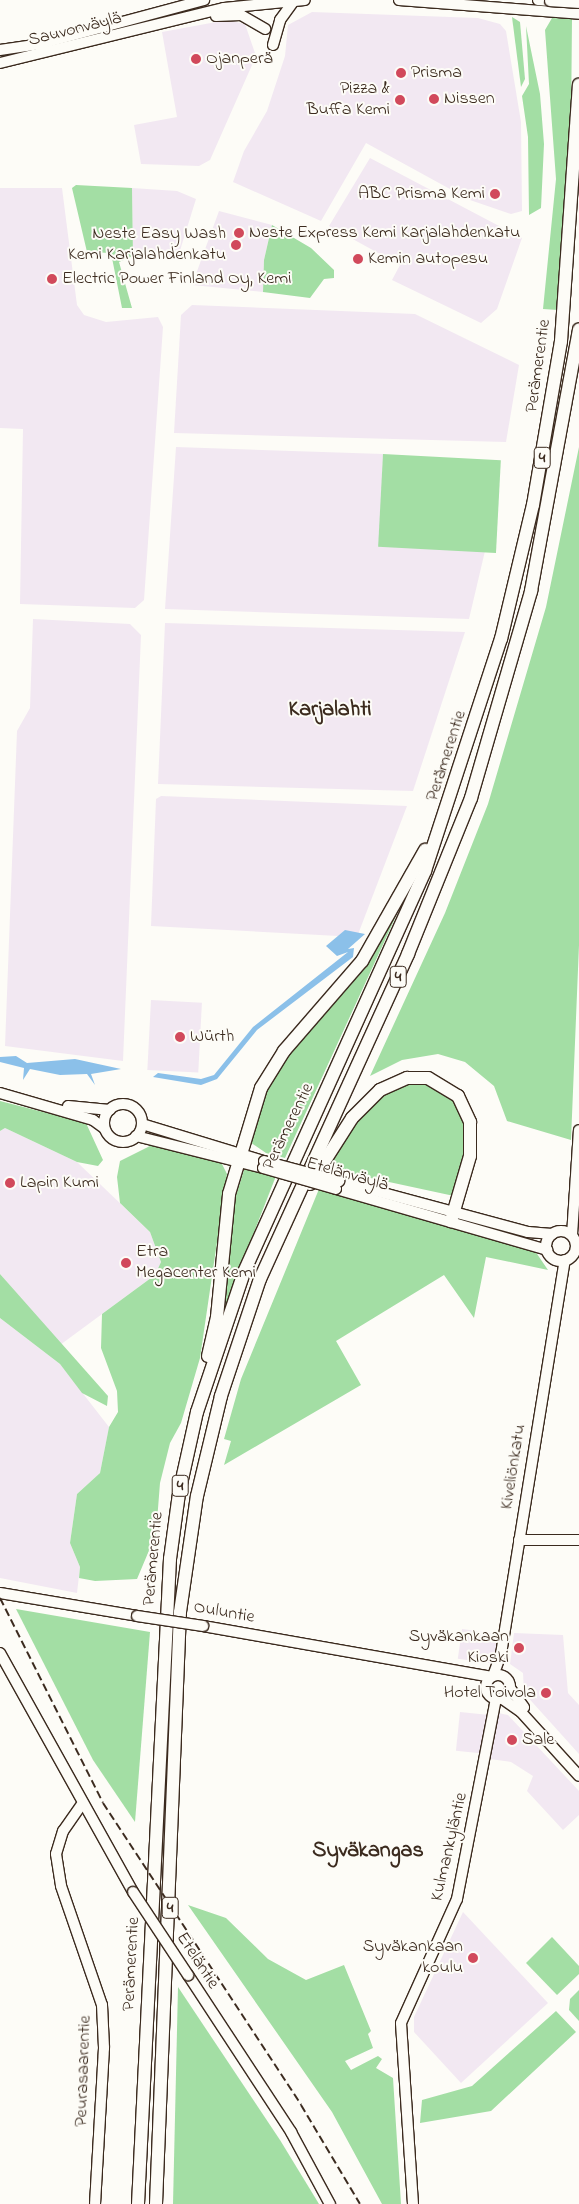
<!DOCTYPE html>
<html>
<head>
<meta charset="utf-8">
<style>
	body { margin:0 }
	#map { position:relative; width:579px; height:2204px; overflow:hidden; background:#fdfcf7; font-family:"Indie Flower",sans-serif }
	div>[style] { position:absolute }
	.built>* { inset:0; background:#f2e8f2; transform-origin:0 0 }
	.green>* { inset:0; background:#a3dea4; transform-origin:0 0 }
	.water>* { inset:0; background:#8bc0e9 }
	.roads { filter:drop-shadow(1px 0 #3b2a1e) drop-shadow(-1px 0 #3b2a1e) drop-shadow(0 1px #3b2a1e) drop-shadow(0 -1px #3b2a1e) }
	.secondary>* { height:10px; margin:-5px; padding:0 5px; transform-origin:5px; border-radius:5px; background:#fdfcf7 }
	.secondary>.ring { margin:-5px; padding:0; box-sizing:content-box; background:none; border:10px solid #fdfcf7; border-radius:50% }
	.highway>* { height:12px; margin:-6px; padding:0 6px; transform-origin:6px; border-radius:6px; background:#fdfcf7 }
	.rail>* { height:2px; margin-top:-1px; transform-origin:0; background:repeating-linear-gradient(90deg,#3b2a1e 0 8px,transparent 0 12px) }
	.bridges { filter:drop-shadow(1px 0 #3b2a1e) drop-shadow(-1px 0 #3b2a1e) drop-shadow(0 1px #3b2a1e) drop-shadow(0 -1px #3b2a1e) }
	.secondary-bridge>* { height:10px; margin:-5px; padding:0 5px; transform-origin:5px; border-radius:5px; background:#fdfcf7 }
	.dots>* { width:14px; height:14px; translate:-50% -50%; box-sizing:border-box; border:2px solid #fdfcf7; border-radius:50% }
	span { translate:-50% -50%; white-space:nowrap; text-align:center; line-height:1.15; -webkit-text-stroke:4px #fdfcf7; paint-order:stroke }
	.shield-label span { padding:1px 4px; background:#fdfcf7; border:1px solid; border-radius:4px; -webkit-text-stroke-width:0 }
	.shield-label { font-size:16px; color:#3b2a1e; font-weight:700 }
	.street-label { font-size:18px; color:#3b2a1e }
	.poi-label { font-size:18px; color:#3b2a1e }
	.left { translate:0 -50%; text-align:left }
	.right { translate:-100% -50%; text-align:right }
	.district-label { font-size:22px; color:#3b2a1e; font-weight:700 }
</style>
</head>
<body>
<div id="map">
	<div class="built">
		<div style="clip-path:polygon(312px 12px,478px 18px,500px 24px,506px 31px,521px 122px,522px 211px,511px 214px,470px 200px,366px 143px,321px 221px,233px 182px,244px 151px,267px 111px,285px 56px,288px 25px)"></div>
		<div style="clip-path:polygon(227px 20px,245px 24px,256px 56px,210px 160px,199px 166px,141px 164px,134px 125px,177px 117px,162px 32px)"></div>
		<div style="clip-path:polygon(370px 158px,522px 238px,497px 309px,481px 323px,392px 280px,400px 265px,329px 226px)"></div>
		<div style="clip-path:polygon(0 188px,62px 188px,77px 305px,84px 315px,106px 322px,158px 317px,163px 327px,144px 600px,135px 608px,20px 604px,23px 429px,0 428px)"></div>
		<div style="clip-path:polygon(132px 188px,177px 191px,196px 199px,178px 257px,133px 256px)"></div>
		<div style="clip-path:polygon(219px 211px,272px 225px,264px 260px,263px 292px,192px 285px)"></div>
		<div style="clip-path:polygon(192px 305px,415px 314px,519px 365px,506px 442px,174px 433px,181px 315px)"></div>
		<div style="clip-path:polygon(176px 447px,383px 454px,381px 546px,485px 551px,469px 619px,165px 609px)"></div>
		<div style="clip-path:polygon(33px 619px,130px 624px,141px 635px,123px 1061px,5px 1046px,17px 731px,30px 708px)"></div>
		<div style="clip-path:polygon(165px 623px,465px 632px,413px 791px,158px 784px)"></div>
		<div style="clip-path:polygon(161px 796px,407px 806px,357px 937px,151px 926px,156px 799px)"></div>
		<div style="left:151px;top:1000px;width:51px;height:70px;rotate:3deg"></div>
		<div style="clip-path:polygon(5px 1128px,77px 1162px,150px 1232px,161px 1262px,155px 1275px,60px 1345px,0 1274px,0 1131px)"></div>
		<div style="clip-path:polygon(0 1318px,60px 1364px,109px 1427px,100px 1473px,77px 1494px,70px 1543px,80px 1567px,77px 1593px,0 1578px)"></div>
		<div style="left:462px;top:1629px;width:36px;height:30px;rotate:8deg"></div>
		<div style="clip-path:polygon(514px 1633px,563px 1635px,568px 1693px,579px 1705px,579px 1754px,524px 1693px,523px 1673px,510px 1664px)"></div>
		<div style="left:460px;top:1712px;width:27px;height:39px;rotate:6deg"></div>
		<div style="clip-path:polygon(498px 1713px,508px 1715px,579px 1791px,579px 1815px,563px 1830px,527px 1791px,533px 1776px,511px 1762px,490px 1759px)"></div>
		<div style="clip-path:polygon(463px 1912px,548px 2003px,461px 2083px,414px 2032px,414px 2017px)"></div>
	</div>
	<div class="green">
		<div style="clip-path:polygon(512px 17px,520px 22px,525px 79px,521px 87px)"></div>
		<div style="clip-path:polygon(552px 18px,572px 19px,571px 126px,558px 310px,543px 309px,556px 179px,545px 30px)"></div>
		<div style="clip-path:polygon(526px 26px,540px 94px,544px 144px,541px 208px,529px 215px,528px 137px,522px 96px,529px 84px)"></div>
		<div style="clip-path:polygon(76px 185px,132px 188px,133px 256px,119px 262px,132px 308px,122px 308px,111px 253px,87px 252px,72px 188px)"></div>
		<div style="clip-path:polygon(272px 225px,311px 248px,334px 270px,334px 278px,324px 279px,310px 298px,263px 292px,264px 260px)"></div>
		<div style="clip-path:polygon(579px 447px,579px 945px,571px 1140px,507px 1121px,494px 1086px,465px 1062px,438px 1054px,402px 1060px,370px 1076px,445px 913px,488px 804px,546px 607px)"></div>
		<div style="left:383px;top:454px;width:118px;height:93px;rotate:3deg"></div>
		<div style="clip-path:polygon(397px 914px,285px 1158px,266px 1153px,250px 1142px,264px 1093px,280px 1065px,364px 966px)"></div>
		<div style="clip-path:polygon(422px 1082px,444px 1089px,462px 1112px,467px 1143px,454px 1196px,324px 1168px,350px 1128px,382px 1095px,404px 1084px)"></div>
		<div style="clip-path:polygon(0 1101px,86px 1123px,103px 1160px,98px 1166px,77px 1162px,5px 1128px,0 1131px)"></div>
		<div style="clip-path:polygon(156px 1143px,220px 1160px,227px 1174px,200px 1358px,181px 1423px,170px 1443px,160px 1483px,156px 1534px,137px 1579px,95px 1581px,79px 1578px,80px 1567px,70px 1543px,77px 1494px,100px 1473px,109px 1427px,118px 1412px,117px 1391px,101px 1348px,102px 1314px,155px 1275px,161px 1262px,150px 1232px,120px 1203px,117px 1177px,120px 1161px)"></div>
		<div style="clip-path:polygon(245px 1167px,276px 1176px,219px 1322px,229px 1217px)"></div>
		<div style="clip-path:polygon(319px 1189px,535px 1251px,548px 1270px,486px 1257px,474px 1318px,444px 1275px,336px 1341px,361px 1385px,224px 1465px,231px 1441px,224px 1439px,241px 1379px)"></div>
		<div style="clip-path:polygon(0 1274px,108px 1396px,107px 1406px,82px 1393px,60px 1364px,0 1318px)"></div>
		<div style="clip-path:polygon(16px 1609px,150px 1632px,135px 1822px,93px 1760px)"></div>
		<div style="clip-path:polygon(188px 1905px,226px 1918px,268px 1959px,306px 1980px,344px 1965px,371px 2031px,368px 2034px,373px 2048px,345px 2061px,351px 2070px,378px 2056px,382px 2059px,376px 2068px,393px 2078px,401px 2204px,382px 2204px,332px 2112px)"></div>
		<div style="clip-path:polygon(552px 1937px,579px 1966px,579px 1974px,557px 1995px,526px 1963px)"></div>
		<div style="clip-path:polygon(178px 1987px,280px 2140px,319px 2204px,173px 2204px)"></div>
		<div style="clip-path:polygon(579px 1990px,579px 2021px,569px 2010px,570px 1999px)"></div>
		<div style="clip-path:polygon(556px 2011px,576px 2032px,491px 2111px,420px 2123px,422px 2100px,472px 2086px)"></div>
	</div>
	<div class="water">
		<div style="clip-path:polygon(345px 930px,365px 934px,348px 949px,354px 948px,353px 957px,257px 1030px,217px 1079px,201px 1085px,153px 1077px,158px 1073px,201px 1079px,214px 1075px,253px 1027px,348px 952px,337px 956px,326px 946px)"></div>
		<div style="clip-path:polygon(16px 1056px,27px 1063px,75px 1059px,121px 1069px,91px 1074px,95px 1085px,87px 1074px,60px 1075px,30px 1069px,23px 1080px,24px 1068px,0 1062px,0 1057px)"></div>
	</div>
	<div class="roads">
		<div class="secondary">
			<div style="left:399px;top:0;width:181px;rotate:4.4deg"></div>
			<div style="left:538px;top:0;width:12px;rotate:5deg"></div>
			<div style="left:216px;top:16px;width:25px;rotate:-2deg"></div>
			<div style="left:241px;top:15px;width:28px;rotate:30deg"></div>
			<div style="left:273px;top:45px;width:26px;rotate:-74deg"></div>
			<div style="left:280px;top:20px;width:24px;rotate:-54deg"></div>
			<div style="left:0;top:50px;width:40px;rotate:-8.5deg"></div>
			<div style="left:40px;top:44px;width:170px;rotate:-15deg"></div>
			<div style="left:0;top:63px;width:231px;rotate:-13.8deg"></div>
			<div style="left:224px;top:8px;width:81px;rotate:-5.6deg"></div>
			<div style="left:0;top:1093px;width:97px;rotate:16.2deg"></div>
			<div style="left:93px;top:1120px;width:14px;rotate:36deg"></div>
			<div class="ring" style="left:104px;top:1104px;width:28px;height:28px"></div>
			<div style="left:68px;top:1106px;width:42px;rotate:5.4deg"></div>
			<div style="left:142px;top:1124px;width:127px;rotate:16.9deg"></div>
			<div style="left:136px;top:1136px;width:131px;rotate:14.1deg"></div>
			<div style="left:339px;top:1181px;width:196px;rotate:15.1deg"></div>
			<div style="left:528px;top:1232px;width:24px;rotate:5deg"></div>
			<div style="left:336px;top:1189px;width:220px;rotate:16.1deg"></div>
			<div class="ring" style="left:546px;top:1231px;width:20px;height:20px"></div>
			<div style="left:572px;top:1235px;width:105px;rotate:-86.2deg"></div>
			<div style="left:519px;top:1540px;width:60px"></div>
			<div style="left:0;top:1593px;width:139px;rotate:9.5deg"></div>
			<div style="left:203px;top:1626px;width:292px;rotate:10deg"></div>
			<div style="left:0;top:1653px;width:274px;rotate:60.9deg"></div>
			<div class="ring" style="left:486px;top:1675px;width:14px;height:14px"></div>
			<div style="left:493px;top:1676px;width:23px;rotate:-70deg"></div>
			<div style="left:501px;top:1654px;width:399px;rotate:-80.8deg"></div>
			<div style="left:510px;top:1688px;width:24px;rotate:54deg"></div>
			<div style="left:501px;top:1698px;width:24px;rotate:35deg"></div>
			<div style="left:521px;top:1712px;width:86px;rotate:47.8deg"></div>
			<div style="left:82px;top:1804px;width:33px;rotate:125deg"></div>
			<div style="left:63px;top:1831px;width:24px;rotate:107deg"></div>
			<div style="left:56px;top:1854px;width:32px;rotate:81deg"></div>
			<div style="left:61px;top:1886px;width:126px;rotate:71deg"></div>
			<div style="left:102px;top:2005px;width:43px;rotate:87.3deg"></div>
			<div style="left:104px;top:2048px;width:156px;rotate:93.3deg"></div>
			<div style="left:188px;top:1975px;width:188px;rotate:56.7deg"></div>
			<div style="left:291px;top:2132px;width:82px;rotate:61.6deg"></div>
			<div style="left:413px;top:2204px;width:181px;rotate:-93.8deg"></div>
			<div style="left:401px;top:2023px;width:136px;rotate:-65.7deg"></div>
			<div style="left:457px;top:1899px;width:205px;rotate:-79deg"></div>
		</div>
		<div class="highway">
			<div style="left:310px;top:1184px;width:78px;rotate:-57.5deg"></div>
			<div style="left:352px;top:1118px;width:40px;rotate:-45deg"></div>
			<div style="left:380px;top:1090px;width:30px;rotate:-24deg"></div>
			<div style="left:407px;top:1078px;width:21px"></div>
			<div style="left:428px;top:1078px;width:35px;rotate:31deg"></div>
			<div style="left:458px;top:1096px;width:29px;rotate:65deg"></div>
			<div style="left:470px;top:1122px;width:34px;rotate:90deg"></div>
			<div style="left:470px;top:1156px;width:68px;rotate:106.3deg"></div>
			<div style="left:208px;top:1356px;width:40px;rotate:-77deg"></div>
			<div style="left:217px;top:1317px;width:124px;rotate:-84.4deg"></div>
			<div style="left:229px;top:1194px;width:111px;rotate:-73.2deg"></div>
			<div style="left:261px;top:1088px;width:44px;rotate:-58.1deg"></div>
			<div style="left:284px;top:1051px;width:119px;rotate:-49.1deg"></div>
			<div style="left:362px;top:961px;width:128px;rotate:-60.4deg"></div>
			<div style="left:138px;top:2204px;width:646px;rotate:-87.16deg"></div>
			<div style="left:170px;top:1559px;width:67px;rotate:-82.2deg"></div>
			<div style="left:179px;top:1493px;width:83px;rotate:-77.5deg"></div>
			<div style="left:197px;top:1412px;width:148px;rotate:-71.4deg"></div>
			<div style="left:244px;top:1272px;width:440px;rotate:-65.7deg"></div>
			<div style="left:425px;top:871px;width:244px;rotate:-71.9deg"></div>
			<div style="left:501px;top:639px;width:138px;rotate:-76.6deg"></div>
			<div style="left:533px;top:505px;width:166px;rotate:-80.3deg"></div>
			<div style="left:561px;top:341px;width:257px;rotate:-86deg"></div>
			<div style="left:156px;top:2204px;width:592px;rotate:-87.68deg"></div>
			<div style="left:180px;top:1612px;width:117px;rotate:-81.7deg"></div>
			<div style="left:197px;top:1496px;width:103px;rotate:-76.5deg"></div>
			<div style="left:221px;top:1396px;width:123px;rotate:-71.6deg"></div>
			<div style="left:260px;top:1279px;width:357px;rotate:-65.5deg"></div>
			<div style="left:408px;top:954px;width:168px;rotate:-68deg"></div>
			<div style="left:471px;top:798px;width:216px;rotate:-73.8deg"></div>
			<div style="left:531px;top:591px;width:266px;rotate:-79.6deg"></div>
		</div>
	</div>
	<div class="rail">
		<div style="left:0;top:1598px;width:229px;rotate:63.3deg"></div>
		<div style="left:103px;top:1803px;width:361px;rotate:56.7deg"></div>
		<div style="left:301px;top:2105px;width:115px;rotate:59.2deg"></div>
	</div>
	<div class="bridges">
		<div class="secondary-bridge">
			<div style="left:550px;top:1px;width:29px;rotate:4deg"></div>
			<div style="left:264px;top:1161px;width:78px;rotate:14.9deg"></div>
			<div style="left:263px;top:1168px;width:76px;rotate:16deg"></div>
			<div style="left:137px;top:1616px;width:67px;rotate:8.6deg"></div>
			<div style="left:133px;top:1892px;width:100px;rotate:56.5deg"></div>
		</div>
	</div>
	<div class="dots">
		<div style="left:196px;top:59px;background:#d1495b"></div>
		<div style="left:401px;top:73px;background:#d1495b"></div>
		<div style="left:434px;top:99px;background:#d1495b"></div>
		<div style="left:400px;top:100px;background:#d1495b"></div>
		<div style="left:495px;top:194px;background:#d1495b"></div>
		<div style="left:239px;top:233px;background:#d1495b"></div>
		<div style="left:236px;top:245px;background:#d1495b"></div>
		<div style="left:358px;top:259px;background:#d1495b"></div>
		<div style="left:52px;top:279px;background:#d1495b"></div>
		<div style="left:180px;top:1037px;background:#d1495b"></div>
		<div style="left:10px;top:1183px;background:#d1495b"></div>
		<div style="left:126px;top:1263px;background:#d1495b"></div>
		<div style="left:519px;top:1648px;background:#d1495b"></div>
		<div style="left:546px;top:1693px;background:#d1495b"></div>
		<div style="left:512px;top:1740px;background:#d1495b"></div>
		<div style="left:473px;top:1958px;background:#d1495b"></div>
	</div>
	<div class="shield-label">
		<span style="left:542px;top:458px">4</span>
		<span style="left:398px;top:977px">4</span>
		<span style="left:180px;top:1486px">4</span>
		<span style="left:170px;top:1908px">4</span>
	</div>
	<div class="street-label">
		<span style="left:75px;top:30px;rotate:-14deg">Sauvonväylä</span>
		<span style="left:539px;top:366px;rotate:-82deg">Perämerentie</span>
		<span style="left:447px;top:756px;rotate:-72deg">Perämerentie</span>
		<span style="left:289px;top:1127px;rotate:-64deg">Perämerentie</span>
		<span style="left:347px;top:1175px;rotate:16deg">Etelänväylä</span>
		<span style="left:514px;top:1467px;rotate:-81deg">Kiveliönkatu</span>
		<span style="left:154px;top:1559px;rotate:-85deg">Perämerentie</span>
		<span style="left:224px;top:1613px;rotate:10deg">Ouluntie</span>
		<span style="left:450px;top:1847px;rotate:-77deg">Kulmankyläntie</span>
		<span style="left:197px;top:1961px;rotate:57deg">Eteläntie</span>
		<span style="left:132px;top:1964px;rotate:-87deg">Perämerentie</span>
		<span style="left:84px;top:2071px;rotate:-88deg">Peurasaarentie</span>
	</div>
	<div class="poi-label">
		<span class="left" style="left:206px;top:59px">Ojanperä</span>
		<span class="left" style="left:411px;top:73px">Prisma</span>
		<span class="right" style="left:390px;top:100px">Pizza &amp;<br>Buffa Kemi</span>
		<span class="left" style="left:444px;top:99px">Nissen</span>
		<span class="right" style="left:485px;top:194px">ABC Prisma Kemi</span>
		<span class="left" style="left:249px;top:233px">Neste Express Kemi Karjalahdenkatu</span>
		<span class="right" style="left:226px;top:245px">Neste Easy Wash<br>Kemi Karjalahdenkatu</span>
		<span class="left" style="left:368px;top:259px">Kemin autopesu</span>
		<span class="left" style="left:62px;top:279px">Electric Power Finland Oy, Kemi</span>
		<span class="left" style="left:190px;top:1037px">Würth</span>
		<span class="left" style="left:20px;top:1183px">Lapin Kumi</span>
		<span class="left" style="left:136px;top:1263px">Etra<br>Megacenter Kemi</span>
		<span class="right" style="left:509px;top:1648px">Syväkankaan<br>Kioski</span>
		<span class="right" style="left:536px;top:1693px">Hotel Toivola</span>
		<span class="left" style="left:522px;top:1740px">Sale</span>
		<span class="right" style="left:463px;top:1958px">Syväkankaan<br>koulu</span>
	</div>
	<div class="district-label">
		<span style="left:330px;top:711px">Karjalahti</span>
		<span style="left:368px;top:1852px">Syväkangas</span>
	</div>
</div>
</body>
</html>
